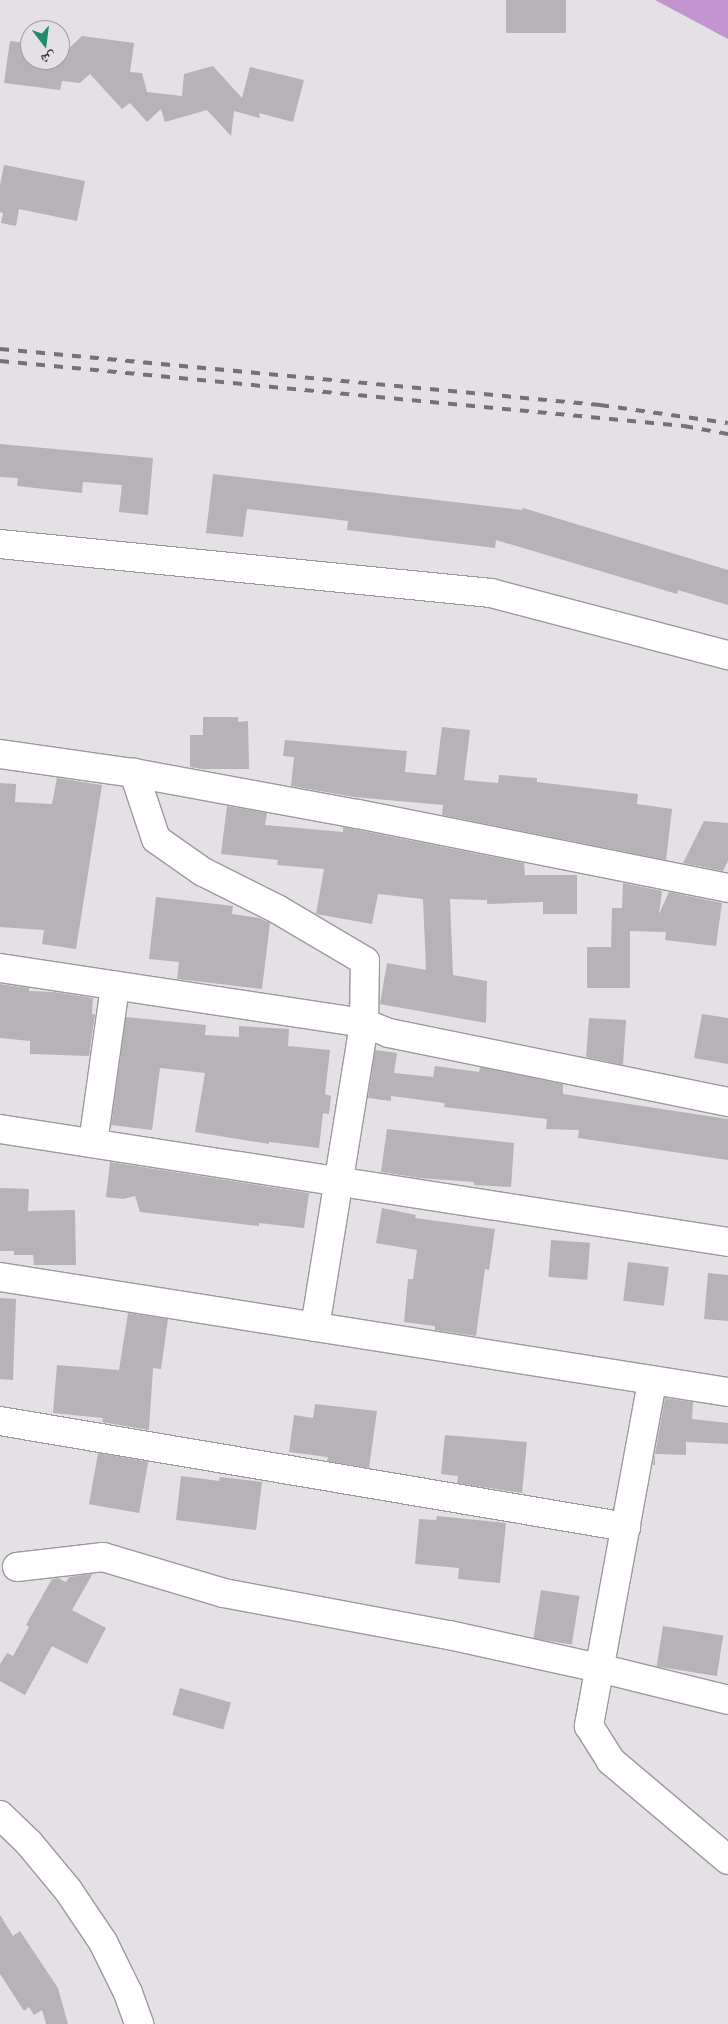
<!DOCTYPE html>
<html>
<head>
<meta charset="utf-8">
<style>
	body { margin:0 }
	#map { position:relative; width:728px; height:2024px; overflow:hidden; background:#e4e0e5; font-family:"Source Serif 4","Noto Naskh Arabic",serif }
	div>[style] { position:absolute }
	.forest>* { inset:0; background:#c295d0 }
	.building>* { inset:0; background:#b6b2b7; transform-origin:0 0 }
	.roads { filter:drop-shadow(1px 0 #9c999d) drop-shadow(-1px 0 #9c999d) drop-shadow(0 1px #9c999d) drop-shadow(0 -1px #9c999d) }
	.minor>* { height:28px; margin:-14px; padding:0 14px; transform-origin:14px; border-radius:14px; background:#fff }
	.rail>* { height:4px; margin-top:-2px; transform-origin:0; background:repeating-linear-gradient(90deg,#757275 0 9px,transparent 0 18px) }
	span { translate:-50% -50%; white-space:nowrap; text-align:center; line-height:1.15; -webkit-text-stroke:5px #e4e0e5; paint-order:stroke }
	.north { position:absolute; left:20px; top:20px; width:50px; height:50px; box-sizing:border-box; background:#e4e0e5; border:1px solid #a19ea1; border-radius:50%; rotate:165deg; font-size:14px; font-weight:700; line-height:20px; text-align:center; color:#3c3a3c }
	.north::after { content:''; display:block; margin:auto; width:18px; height:22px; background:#1d8d6c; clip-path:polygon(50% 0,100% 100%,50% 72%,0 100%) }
</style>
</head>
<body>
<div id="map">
	<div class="forest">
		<div style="clip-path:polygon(655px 0,728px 0,728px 39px)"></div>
	</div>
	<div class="building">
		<div style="left:506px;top:0;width:60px;height:33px"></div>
		<div style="clip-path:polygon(82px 36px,134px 43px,130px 72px,142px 73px,147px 92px,182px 96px,184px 74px,213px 66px,242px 98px,250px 67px,304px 80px,293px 122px,259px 113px,260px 118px,234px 111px,231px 136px,207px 110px,165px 122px,161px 109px,147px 122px,130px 103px,122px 109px,90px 74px,80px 83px,62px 81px,60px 90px,4px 83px,10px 41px,29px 43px,30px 60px,60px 60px,60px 50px,66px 51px)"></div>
		<div style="clip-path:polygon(4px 165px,85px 181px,77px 221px,19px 209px,16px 226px,1px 223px,3px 213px,0 212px,0 185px)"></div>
		<div style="clip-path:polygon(0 444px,153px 458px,148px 515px,119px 512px,122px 485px,83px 482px,82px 493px,17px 486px,18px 478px,0 477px)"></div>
		<div style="clip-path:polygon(213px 474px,522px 510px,523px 508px,728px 570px,728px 605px,678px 590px,677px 594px,496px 540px,495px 548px,347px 530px,348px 521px,247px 509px,243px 537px,206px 533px)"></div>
		<div style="clip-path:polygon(203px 717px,238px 717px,238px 722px,248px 721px,249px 769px,202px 769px,190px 767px,190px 735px,203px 735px)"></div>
		<div style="clip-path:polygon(442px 727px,470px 730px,464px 780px,498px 783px,499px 775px,537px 778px,537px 782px,638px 794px,637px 804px,672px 809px,666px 860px,442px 815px,443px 805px,354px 797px,291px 786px,294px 757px,283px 756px,285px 740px,407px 751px,405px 772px,436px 775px)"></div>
		<div style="clip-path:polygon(57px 778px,102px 785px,76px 949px,42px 944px,44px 930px,0 927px,0 783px,16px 784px,15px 802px,52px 804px)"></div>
		<div style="clip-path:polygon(227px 806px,267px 813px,265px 825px,343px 832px,343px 827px,524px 863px,525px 875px,577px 875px,577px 914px,543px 914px,543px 902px,487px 904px,487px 900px,450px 899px,453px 975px,487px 981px,486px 1023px,380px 1004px,387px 963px,426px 970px,423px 899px,378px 894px,372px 924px,316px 914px,324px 869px,277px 865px,278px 860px,221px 854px)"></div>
		<div style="clip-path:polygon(704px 821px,728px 823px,728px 861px,723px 871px,683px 863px)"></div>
		<div style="clip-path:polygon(623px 883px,662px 891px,659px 914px,669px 892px,722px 903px,716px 946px,665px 940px,666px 932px,630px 931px,630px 988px,587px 988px,587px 947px,611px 947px,612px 908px,622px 908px)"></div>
		<div style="clip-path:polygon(156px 897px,233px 906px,232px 914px,259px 918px,270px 923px,262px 989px,177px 979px,179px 962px,149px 959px)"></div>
		<div style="clip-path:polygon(0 984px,29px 988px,29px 991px,54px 992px,93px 998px,92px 1014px,95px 1014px,89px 1056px,30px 1054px,30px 1041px,0 1038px)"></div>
		<div style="clip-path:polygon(702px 1014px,728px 1018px,728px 1064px,694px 1058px)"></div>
		<div style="clip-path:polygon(126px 1017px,206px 1025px,205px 1035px,239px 1037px,239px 1026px,289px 1029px,288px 1046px,330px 1050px,325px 1094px,331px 1096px,329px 1114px,323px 1113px,319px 1148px,269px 1142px,269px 1144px,195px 1132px,205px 1073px,160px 1068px,152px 1130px,111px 1125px)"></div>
		<div style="clip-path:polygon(589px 1018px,626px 1020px,623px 1065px,586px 1057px)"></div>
		<div style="clip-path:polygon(375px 1050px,397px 1053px,394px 1073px,433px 1077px,435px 1066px,479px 1072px,480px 1067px,563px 1084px,563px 1094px,728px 1119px,728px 1160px,578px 1138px,579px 1130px,546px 1129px,547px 1119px,444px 1107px,445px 1103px,391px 1096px,391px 1101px,368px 1098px)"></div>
		<div style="clip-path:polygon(387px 1129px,514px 1143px,511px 1187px,474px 1185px,474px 1182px,420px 1178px,381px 1172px)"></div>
		<div style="clip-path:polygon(110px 1162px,309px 1193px,304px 1228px,259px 1223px,259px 1226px,140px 1212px,135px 1196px,123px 1199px,106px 1197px)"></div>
		<div style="clip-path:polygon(0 1188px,29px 1189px,28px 1211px,75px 1210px,76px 1265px,34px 1265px,33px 1255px,14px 1255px,14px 1251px,0 1251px)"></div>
		<div style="clip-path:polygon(382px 1208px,416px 1215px,415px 1218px,495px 1229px,489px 1270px,485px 1269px,476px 1336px,435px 1330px,435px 1326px,404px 1322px,408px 1279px,413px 1279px,417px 1250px,376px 1243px)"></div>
		<div style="left:551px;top:1240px;width:39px;height:37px;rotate:4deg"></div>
		<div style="left:628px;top:1262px;width:41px;height:39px;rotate:7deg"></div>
		<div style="clip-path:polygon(708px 1273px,728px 1275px,728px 1321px,704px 1319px)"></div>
		<div style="clip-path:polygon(0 1298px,16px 1299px,13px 1380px,0 1379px)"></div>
		<div style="clip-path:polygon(128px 1313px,168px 1319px,161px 1369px,153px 1368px,149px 1430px,102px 1422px,103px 1418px,53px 1413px,57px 1365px,119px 1370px)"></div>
		<div style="clip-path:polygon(665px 1398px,693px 1402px,692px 1419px,728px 1423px,728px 1444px,686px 1442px,686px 1455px,655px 1454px,655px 1465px,653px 1465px)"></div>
		<div style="clip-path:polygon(315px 1404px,377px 1411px,369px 1468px,327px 1461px,328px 1457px,289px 1452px,294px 1415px,313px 1418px)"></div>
		<div style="clip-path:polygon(445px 1435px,527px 1442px,522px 1493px,457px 1483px,458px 1476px,441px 1474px)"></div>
		<div style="left:98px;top:1453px;width:51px;height:52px;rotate:10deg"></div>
		<div style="clip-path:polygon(181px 1476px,219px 1481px,220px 1477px,262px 1482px,256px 1530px,176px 1520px)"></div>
		<div style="clip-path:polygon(437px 1516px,506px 1523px,500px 1583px,458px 1579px,459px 1568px,415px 1564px,419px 1519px,436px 1520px)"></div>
		<div style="clip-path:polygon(90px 1574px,92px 1575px,72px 1610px,106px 1628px,87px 1664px,52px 1646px,25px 1695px,0 1681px,0 1664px,7px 1653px,13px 1656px,29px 1627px,26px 1625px,52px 1579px,58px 1578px,66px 1582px,69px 1577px)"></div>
		<div style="left:541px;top:1590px;width:39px;height:49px;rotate:9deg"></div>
		<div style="left:663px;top:1626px;width:61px;height:41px;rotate:9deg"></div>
		<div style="left:180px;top:1688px;width:53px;height:28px;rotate:16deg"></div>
		<div style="clip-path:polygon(0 1915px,13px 1936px,20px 1931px,58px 1988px,68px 2024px,46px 2024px,42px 2010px,34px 2015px,29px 2007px,24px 2011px,0 1974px)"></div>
	</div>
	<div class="roads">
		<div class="minor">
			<div style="left:0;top:544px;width:493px;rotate:5.7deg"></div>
			<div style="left:491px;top:593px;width:245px;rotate:14.7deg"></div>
			<div style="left:0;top:754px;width:135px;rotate:8.1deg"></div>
			<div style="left:0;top:968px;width:368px;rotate:8.6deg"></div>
			<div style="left:364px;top:1023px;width:27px;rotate:22deg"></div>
			<div style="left:389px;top:1033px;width:346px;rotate:11.5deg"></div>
			<div style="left:0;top:1129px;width:737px;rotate:8.82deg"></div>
			<div style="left:93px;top:1143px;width:159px;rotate:-82deg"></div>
			<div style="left:0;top:1277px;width:737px;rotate:8.98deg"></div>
			<div style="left:315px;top:1327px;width:308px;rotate:-80.8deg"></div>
			<div style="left:364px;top:1023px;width:62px;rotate:-89.1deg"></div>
			<div style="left:365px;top:961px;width:102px;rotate:-149.4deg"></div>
			<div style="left:277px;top:909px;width:83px;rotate:-153.4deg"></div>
			<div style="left:203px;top:872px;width:57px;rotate:-144.9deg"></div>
			<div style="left:156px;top:839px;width:70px;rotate:-108.4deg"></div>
			<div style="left:134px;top:773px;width:228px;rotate:10.4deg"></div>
			<div style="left:358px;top:814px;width:377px;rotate:11.3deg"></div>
			<div style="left:652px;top:1382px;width:350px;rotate:100.4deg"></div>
			<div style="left:589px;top:1726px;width:41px;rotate:57.8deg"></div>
			<div style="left:611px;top:1761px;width:153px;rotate:40.2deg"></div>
			<div style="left:0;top:1421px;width:635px;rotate:9.61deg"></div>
			<div style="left:17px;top:1567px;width:87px;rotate:-6.6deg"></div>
			<div style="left:103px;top:1557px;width:126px;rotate:16.6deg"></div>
			<div style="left:224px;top:1593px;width:229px;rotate:10.6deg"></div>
			<div style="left:449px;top:1635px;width:154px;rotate:12.4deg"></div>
			<div style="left:599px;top:1668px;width:133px;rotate:13.9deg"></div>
			<div style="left:0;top:1815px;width:40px;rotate:44deg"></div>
			<div style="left:29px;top:1843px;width:61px;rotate:50.3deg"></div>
			<div style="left:68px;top:1890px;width:63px;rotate:56.1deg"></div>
			<div style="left:103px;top:1942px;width:57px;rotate:63.9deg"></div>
			<div style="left:128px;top:1993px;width:33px;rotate:70deg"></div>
		</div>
	</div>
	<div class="rail">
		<div style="left:0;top:349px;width:603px;rotate:5.33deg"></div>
		<div style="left:600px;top:405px;width:129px;rotate:8deg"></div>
		<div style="left:0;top:361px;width:687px;rotate:5.43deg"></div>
		<div style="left:684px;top:426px;width:45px;rotate:10.3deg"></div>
	</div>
	<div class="north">ش</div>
</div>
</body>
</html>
